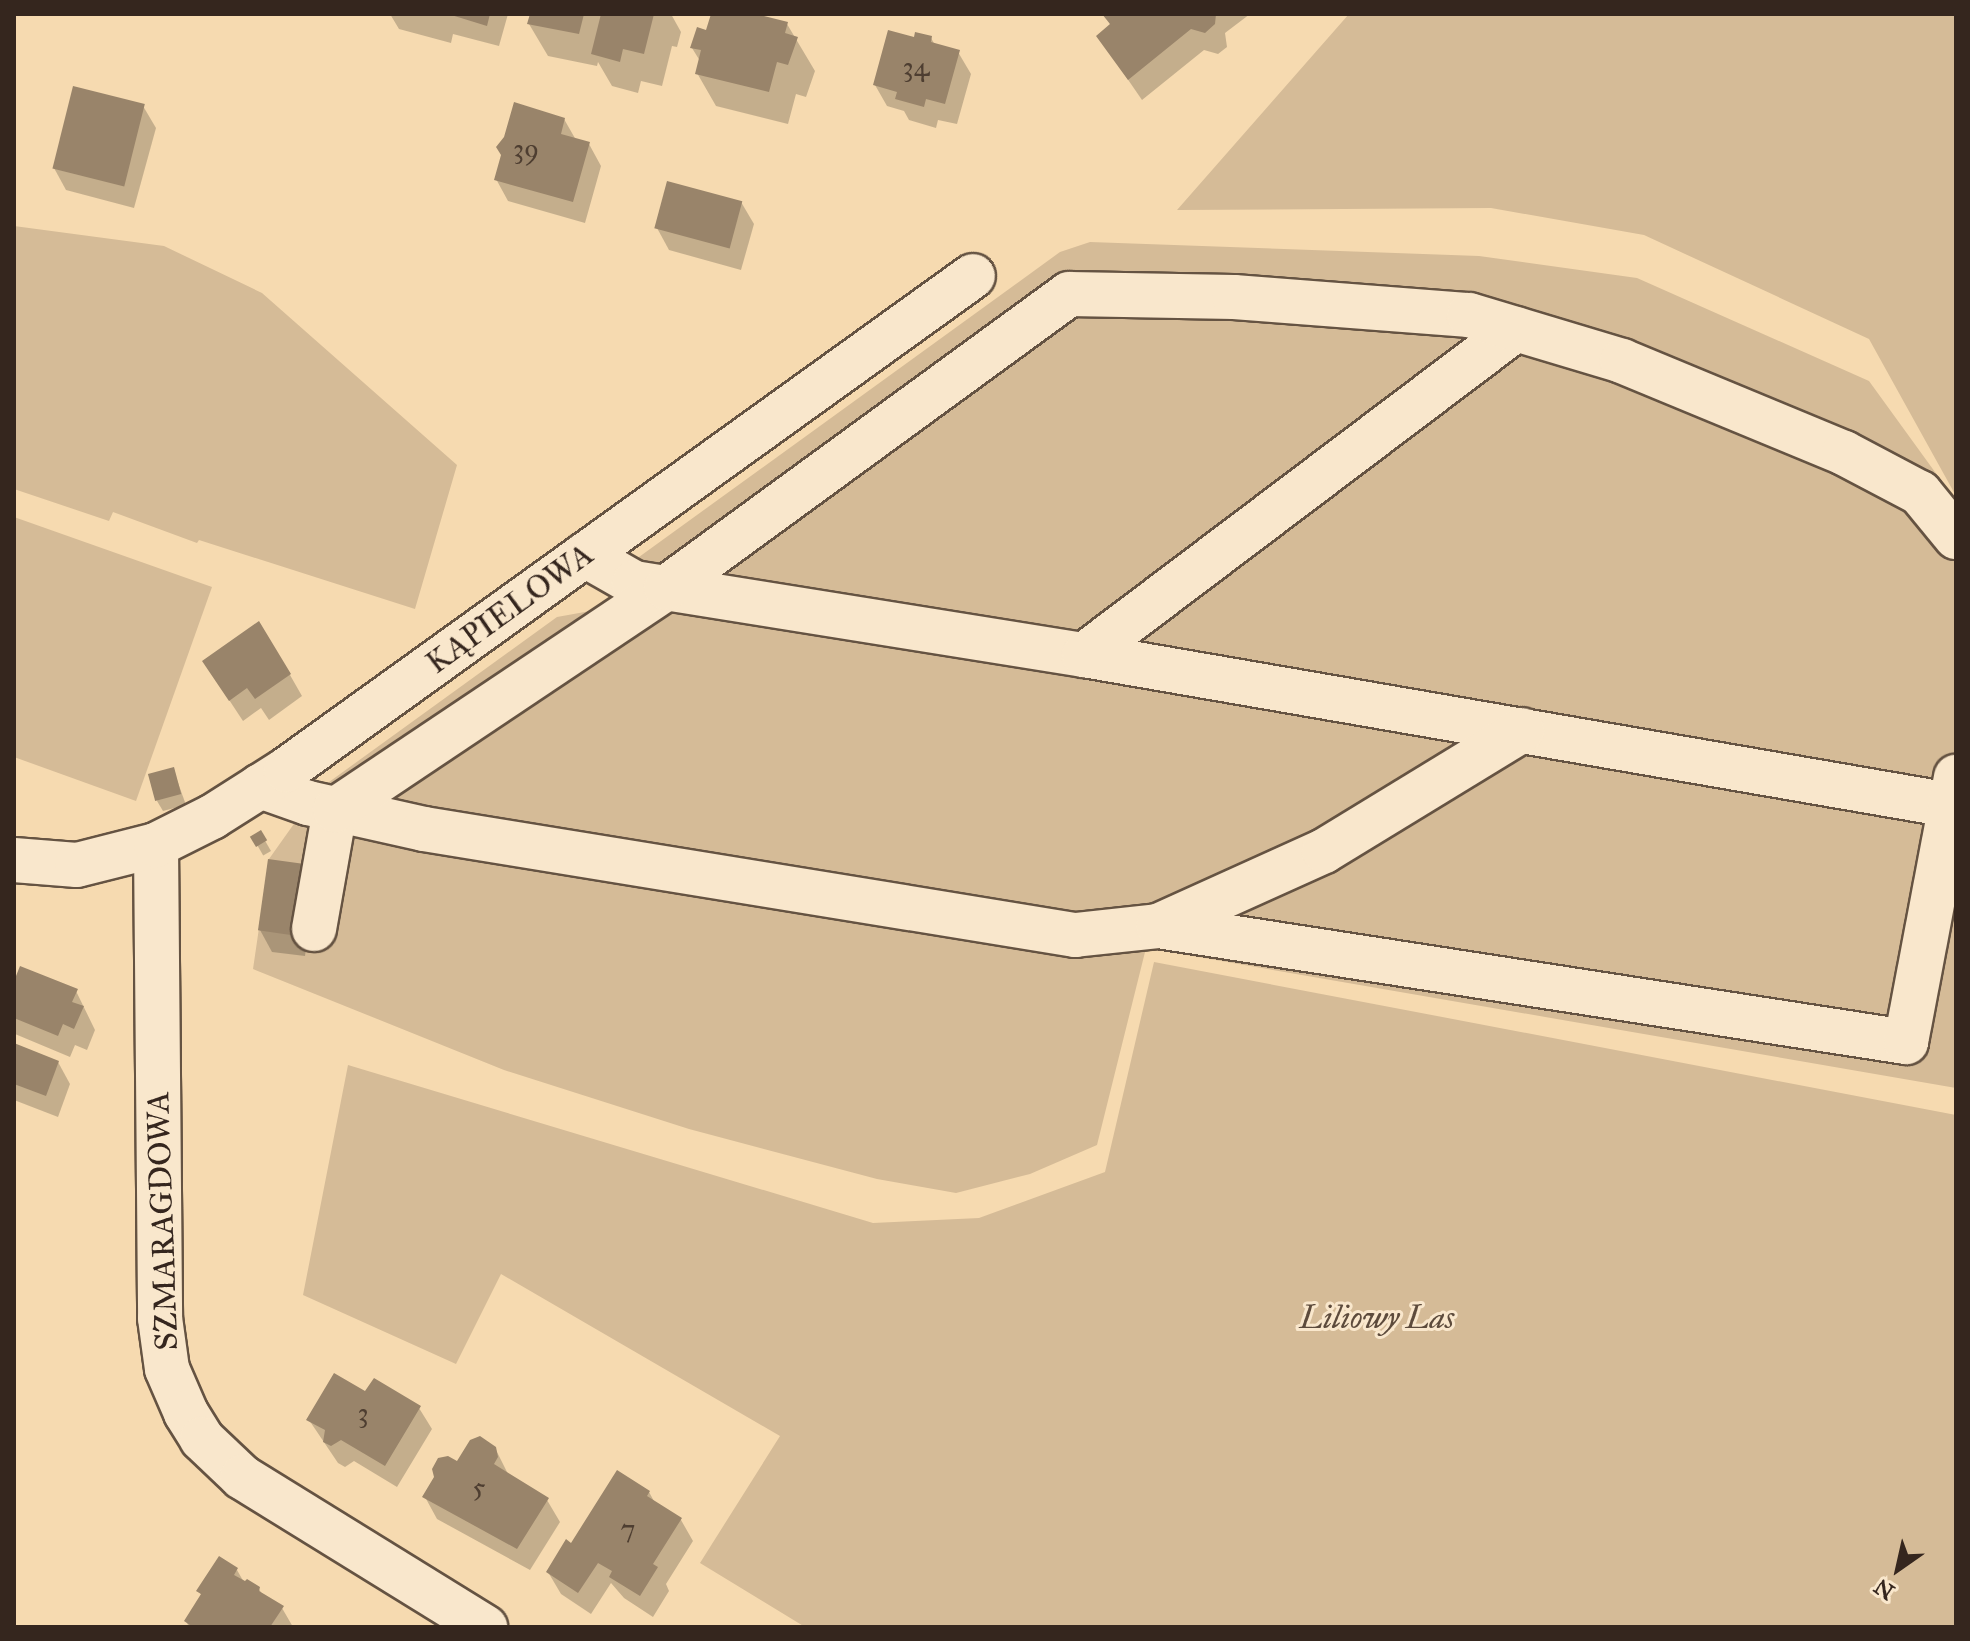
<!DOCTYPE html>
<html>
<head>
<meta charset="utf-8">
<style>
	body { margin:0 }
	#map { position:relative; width:1970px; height:1641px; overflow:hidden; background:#f6dab0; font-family:"IM FELL Great Primer",serif }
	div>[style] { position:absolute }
	.green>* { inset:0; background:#d5bb97 }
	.shadow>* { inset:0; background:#0003; transform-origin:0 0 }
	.building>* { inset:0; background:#99846a; transform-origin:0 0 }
	.roads { filter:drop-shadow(2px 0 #655342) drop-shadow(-2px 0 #655342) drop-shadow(0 2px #655342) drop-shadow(0 -2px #655342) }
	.street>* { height:44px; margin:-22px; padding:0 22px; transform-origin:22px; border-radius:22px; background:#f9e7cc }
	span { translate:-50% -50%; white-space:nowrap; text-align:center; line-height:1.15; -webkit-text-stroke:6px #f9e7cc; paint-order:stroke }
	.number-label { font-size:28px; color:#4e3e31 }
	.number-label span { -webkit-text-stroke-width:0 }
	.street-label { font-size:32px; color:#35261e }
	.park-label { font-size:32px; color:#5d4b3c; font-style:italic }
	.frame { position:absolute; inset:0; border:16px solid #35261e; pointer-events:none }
	.north { position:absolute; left:1858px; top:1529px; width:80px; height:80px; -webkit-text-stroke:6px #f9e7cc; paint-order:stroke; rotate:214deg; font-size:22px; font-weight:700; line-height:32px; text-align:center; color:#35261e }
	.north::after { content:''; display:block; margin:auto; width:28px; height:36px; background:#35261e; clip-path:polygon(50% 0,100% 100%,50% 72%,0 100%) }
</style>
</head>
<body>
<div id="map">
	<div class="green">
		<div style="clip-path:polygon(1349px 14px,1956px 14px,1956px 496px,1869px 339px,1644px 235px,1491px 208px,1177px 210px)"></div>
		<div style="clip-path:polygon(14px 226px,164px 246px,262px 293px,457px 465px,415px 609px,199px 540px,197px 543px,113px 512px,109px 521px,14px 489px)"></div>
		<div style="clip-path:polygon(1090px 242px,1479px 256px,1637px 278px,1869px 381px,1956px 501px,1956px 1088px,1146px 948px,1097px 1145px,1030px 1174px,956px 1193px,877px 1179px,689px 1129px,504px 1070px,253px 969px,269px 859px,318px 790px,557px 617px,629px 604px,639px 557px,1060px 252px)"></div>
		<div style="clip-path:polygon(14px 517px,212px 587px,136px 801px,14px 757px)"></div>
		<div style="clip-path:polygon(1154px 962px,1956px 1115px,1956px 1627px,805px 1627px,700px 1563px,780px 1436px,501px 1274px,456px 1364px,303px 1295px,348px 1065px,873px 1223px,979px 1218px,1105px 1172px)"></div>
	</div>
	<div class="shadow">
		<div style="clip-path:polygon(390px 14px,508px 14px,499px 46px,453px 34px,451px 43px,399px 29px)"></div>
		<div style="clip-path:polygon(532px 14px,671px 14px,681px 32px,677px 47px,672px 46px,662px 86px,641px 81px,638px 93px,612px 86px,598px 62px,597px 66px,548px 56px,529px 24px)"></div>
		<div style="clip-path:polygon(713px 14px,748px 14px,787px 24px,815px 71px,806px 97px,796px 94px,788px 124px,716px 106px,697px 73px,700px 61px,692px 48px,708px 32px)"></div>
		<div style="clip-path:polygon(1105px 14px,1250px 14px,1225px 33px,1227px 47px,1218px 54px,1204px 50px,1142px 100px,1098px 36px,1111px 26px)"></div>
		<div style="clip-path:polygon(931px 38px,935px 45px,958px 52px,971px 74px,957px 124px,938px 120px,936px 128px,909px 120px,904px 111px,887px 106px,875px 85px,915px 40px)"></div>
		<div style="clip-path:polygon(143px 106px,156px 128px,134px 208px,66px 190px,54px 168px)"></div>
		<div style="clip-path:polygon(564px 119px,576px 140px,589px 144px,601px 166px,585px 223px,508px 201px,496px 179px,503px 155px)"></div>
		<div style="clip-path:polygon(741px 202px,754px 224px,741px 270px,669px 250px,657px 228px)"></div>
		<div style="clip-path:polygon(204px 662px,290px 675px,302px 696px,269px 720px,261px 708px,243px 721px)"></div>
		<div style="clip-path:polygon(173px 769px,186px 805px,163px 811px,157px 801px)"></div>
		<div style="left:260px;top:832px;width:22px;height:9px;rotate:60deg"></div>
		<div style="clip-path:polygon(302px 866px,314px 887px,305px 956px,272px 952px,260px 930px)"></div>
		<div style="clip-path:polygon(14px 986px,76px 991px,95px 1030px,87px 1050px,75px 1045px,70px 1057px,15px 1034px)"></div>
		<div style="clip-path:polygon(14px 1045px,58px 1062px,70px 1084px,58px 1117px,14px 1100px)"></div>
		<div style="clip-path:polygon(366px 1394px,419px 1408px,432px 1429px,397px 1487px,354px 1461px,345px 1467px,338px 1463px,309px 1420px)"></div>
		<div style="clip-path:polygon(495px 1448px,509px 1476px,547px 1500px,560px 1522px,530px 1570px,437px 1519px,425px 1497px,458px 1463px)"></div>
		<div style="clip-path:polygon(649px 1492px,655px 1503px,681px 1520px,693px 1541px,666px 1584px,669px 1591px,653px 1617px,624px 1598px,611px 1583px,591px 1614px,561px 1594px,548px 1572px,572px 1546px)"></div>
		<div style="clip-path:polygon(237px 1570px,245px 1584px,259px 1589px,263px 1596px,282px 1608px,293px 1627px,189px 1627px,186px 1621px,202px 1596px,199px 1591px)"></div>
	</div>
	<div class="building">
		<div style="clip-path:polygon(448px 14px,490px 14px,487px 26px)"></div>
		<div style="clip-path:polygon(530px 14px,584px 14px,579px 34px,527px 24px)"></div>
		<div style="clip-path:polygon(601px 14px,654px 14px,644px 54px,623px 49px,620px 62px,591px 54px)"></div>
		<div style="clip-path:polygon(711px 14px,756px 14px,788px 22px,785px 33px,798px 37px,788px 65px,777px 62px,769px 92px,695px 74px,701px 50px,690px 48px,697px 27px,706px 30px)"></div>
		<div style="clip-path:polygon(1102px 14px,1216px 14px,1215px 24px,1205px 33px,1191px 29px,1128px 80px,1096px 36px,1110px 24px)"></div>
		<div style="clip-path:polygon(888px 30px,914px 37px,915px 32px,932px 36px,931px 42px,960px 50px,945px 104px,926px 99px,924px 107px,895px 99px,897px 92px,873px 85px)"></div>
		<div style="left:73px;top:86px;width:74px;height:85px;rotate:14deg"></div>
		<div style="clip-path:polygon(514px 102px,565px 118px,561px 134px,590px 142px,573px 202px,494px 180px,501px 155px,496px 147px,504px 137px)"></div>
		<div style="left:667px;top:181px;width:78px;height:49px;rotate:15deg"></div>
		<div style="clip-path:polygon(259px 621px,291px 674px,255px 699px,247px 688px,229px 701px,202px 661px)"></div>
		<div style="left:174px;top:767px;width:28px;height:27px;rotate:75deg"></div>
		<div style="left:261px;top:830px;width:12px;height:13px;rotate:59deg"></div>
		<div style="left:268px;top:859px;width:35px;height:72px;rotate:8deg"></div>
		<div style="clip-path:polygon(20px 966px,78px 989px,72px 1002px,84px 1006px,74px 1029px,63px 1024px,58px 1036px,14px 1018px,14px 981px)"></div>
		<div style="clip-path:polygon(14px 1043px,59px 1061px,46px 1096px,14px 1084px)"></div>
		<div style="clip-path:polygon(334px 1373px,365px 1391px,374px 1378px,421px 1406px,385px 1466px,341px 1440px,331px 1446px,323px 1442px,325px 1430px,306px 1420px)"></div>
		<div style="clip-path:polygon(480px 1436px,496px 1447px,498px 1457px,494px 1464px,549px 1498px,517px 1549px,422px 1497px,434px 1477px,432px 1469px,438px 1458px,448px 1456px,457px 1461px,470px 1440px)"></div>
		<div style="clip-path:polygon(617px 1470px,650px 1491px,647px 1496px,682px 1518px,653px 1564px,658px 1567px,640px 1596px,609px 1577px,612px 1571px,598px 1563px,578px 1593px,546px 1572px,566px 1539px,571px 1543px)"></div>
		<div style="clip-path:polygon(219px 1556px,238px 1568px,234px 1575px,245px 1581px,247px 1579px,260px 1587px,259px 1591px,284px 1606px,270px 1627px,193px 1627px,184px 1621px,201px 1594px,196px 1591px)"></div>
	</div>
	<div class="roads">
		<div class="street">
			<div style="left:585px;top:555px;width:56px;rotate:29.7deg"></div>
			<div style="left:634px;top:583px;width:456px;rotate:9.1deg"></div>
			<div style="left:1084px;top:655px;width:879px;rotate:9.83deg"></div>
			<div style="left:1084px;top:655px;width:541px;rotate:-37.04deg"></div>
			<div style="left:260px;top:786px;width:51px;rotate:19.5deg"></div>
			<div style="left:308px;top:803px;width:119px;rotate:12.6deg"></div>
			<div style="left:424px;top:829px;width:660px;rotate:9.25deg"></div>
			<div style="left:1075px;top:935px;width:83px;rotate:-6.2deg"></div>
			<div style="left:1158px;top:926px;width:182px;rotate:-24.3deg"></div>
			<div style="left:1324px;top:851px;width:232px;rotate:-31.4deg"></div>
			<div style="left:156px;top:845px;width:473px;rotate:89.5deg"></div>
			<div style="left:160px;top:1318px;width:51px;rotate:82.2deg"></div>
			<div style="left:167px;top:1369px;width:48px;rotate:66.6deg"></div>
			<div style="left:186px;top:1413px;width:31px;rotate:58deg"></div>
			<div style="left:202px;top:1439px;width:55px;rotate:43.5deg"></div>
			<div style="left:242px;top:1477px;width:286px;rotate:31.7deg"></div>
			<div style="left:14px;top:860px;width:63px;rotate:4.5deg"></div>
			<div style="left:77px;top:865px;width:81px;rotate:-14.2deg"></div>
			<div style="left:156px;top:845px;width:63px;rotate:-26.6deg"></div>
			<div style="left:212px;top:817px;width:88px;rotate:-32.4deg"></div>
			<div style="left:286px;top:770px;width:846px;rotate:-35.72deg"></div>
			<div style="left:1158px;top:926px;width:757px;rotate:8.82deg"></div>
			<div style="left:1906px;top:1042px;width:270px;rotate:-79.3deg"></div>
			<div style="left:314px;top:929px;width:121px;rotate:-80deg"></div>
			<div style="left:335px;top:810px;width:399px;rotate:-33.8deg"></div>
			<div style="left:666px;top:588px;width:499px;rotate:-36.1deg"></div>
			<div style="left:1069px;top:294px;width:165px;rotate:1deg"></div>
			<div style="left:1234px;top:297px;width:236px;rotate:4.4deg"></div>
			<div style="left:1469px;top:315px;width:160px;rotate:16.7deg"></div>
			<div style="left:1622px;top:361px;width:240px;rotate:22.5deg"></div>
			<div style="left:1844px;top:453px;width:86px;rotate:27.8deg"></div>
			<div style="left:1920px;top:493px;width:57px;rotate:50.7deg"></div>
		</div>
	</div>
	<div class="number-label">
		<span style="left:916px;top:67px">34</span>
		<span style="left:526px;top:149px">39</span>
		<span style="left:363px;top:1413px">3</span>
		<span style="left:479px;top:1487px">5</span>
		<span style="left:628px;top:1529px">7</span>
	</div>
	<div class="street-label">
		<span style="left:510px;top:609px;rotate:-36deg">KĄPIELOWA</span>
		<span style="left:163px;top:1221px;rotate:-92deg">SZMARAGDOWA</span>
	</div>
	<div class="park-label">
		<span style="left:1377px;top:1318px">Liliowy Las</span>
	</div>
	<div class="frame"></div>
	<div class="north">N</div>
</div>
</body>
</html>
